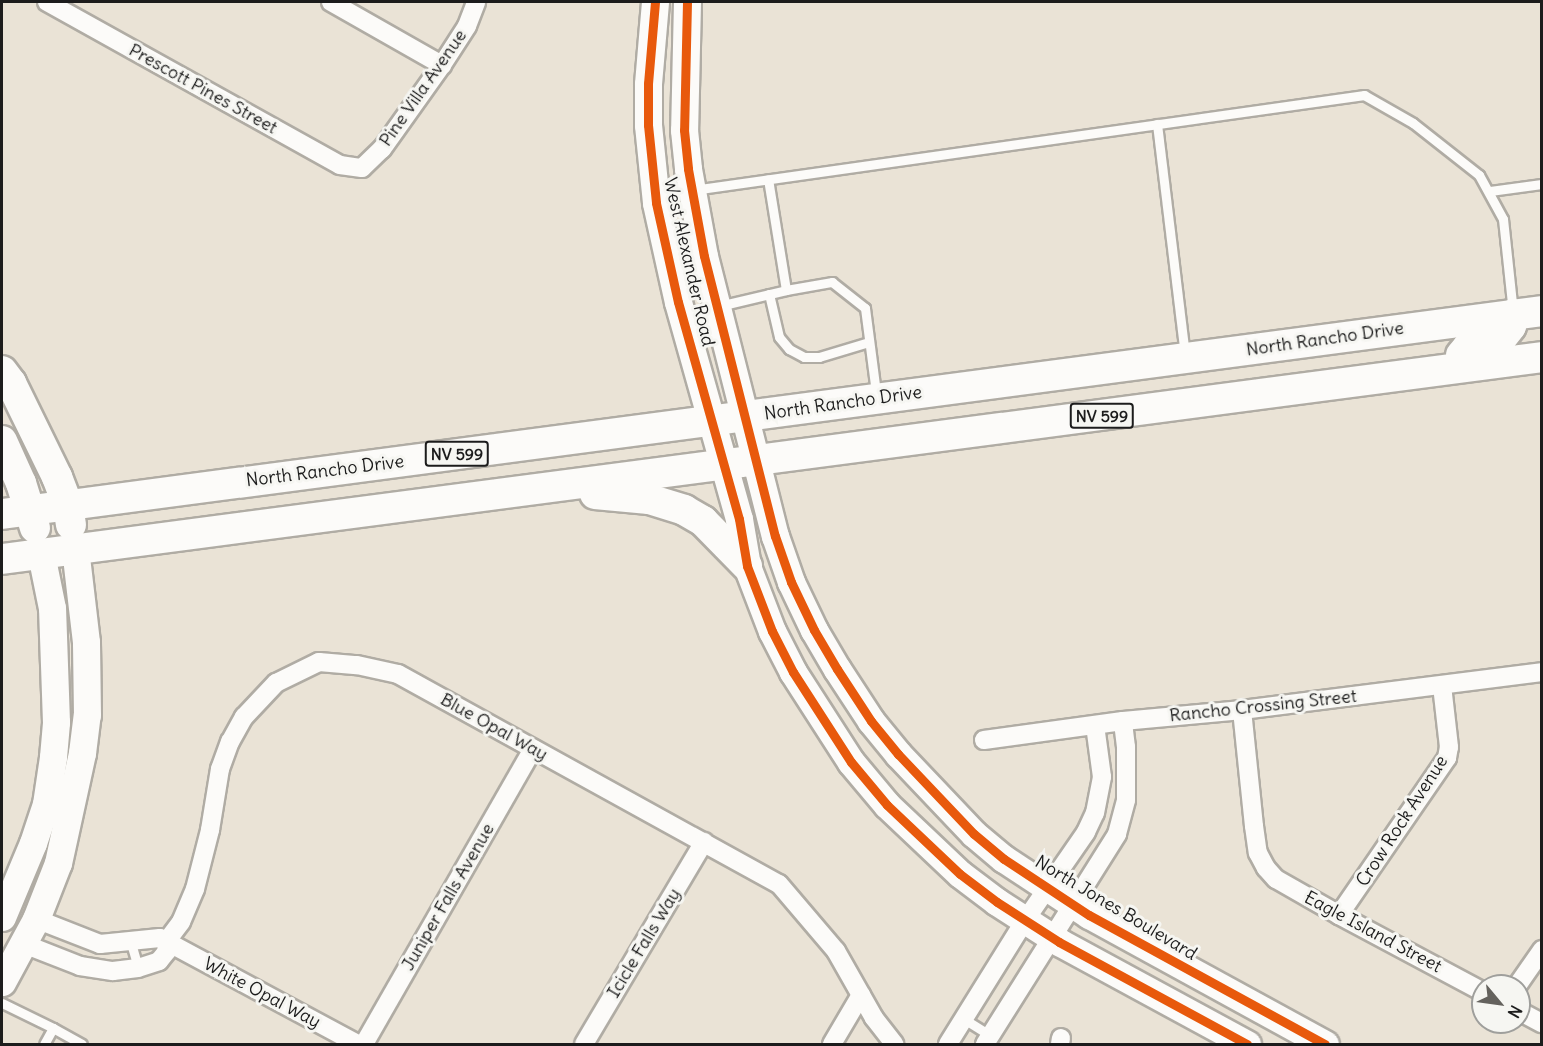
<!DOCTYPE html>
<html>
<head>
<meta charset="utf-8">
<style>
	body { margin:0 }
	#map { position:relative; width:1543px; height:1046px; overflow:hidden; background:#eae3d6; font-family:Delius,sans-serif }
	div>[style] { position:absolute }
	.roads { filter:drop-shadow(2px 0 #b0aca4) drop-shadow(-2px 0 #b0aca4) drop-shadow(0 2px #b0aca4) drop-shadow(0 -2px #b0aca4) }
	.lane>* { height:9px; margin:-4.5px; padding:0 4.5px; transform-origin:4.5px; border-radius:4.5px; background:#fcfbf9 }
	.street>* { height:18px; margin:-9px; padding:0 9px; transform-origin:9px; border-radius:9px; background:#fcfbf9 }
	.secondary>* { height:27px; margin:-13.5px; padding:0 13.5px; transform-origin:13.5px; border-radius:13.5px; background:#fcfbf9 }
	.primary>* { height:30px; margin:-15px; padding:0 15px; transform-origin:15px; border-radius:15px; background:#fcfbf9 }
	.cycleway>* { height:9px; margin:-4.5px; padding:0 4.5px; transform-origin:4.5px; border-radius:4.5px; background:#e8590c }
	span { translate:-50% -50%; white-space:nowrap; text-align:center; line-height:1.15; -webkit-text-stroke:6px #f6f6f2; paint-order:stroke }
	.shield-label span { padding:2px 4px; background:#f6f6f2; border:2px solid; border-radius:4px; -webkit-text-stroke-width:0 }
	.shield-label { font-size:16px; color:#1c1c1c; font-weight:700 }
	.street-label { font-size:18px; color:#1c1c1c }
	.frame { position:absolute; inset:0; border:3px solid #1c1c1c; pointer-events:none }
	.north { position:absolute; left:1471px; top:974px; width:60px; height:60px; box-sizing:border-box; background:#f6f6f2; border:2px solid #9f9f9c; border-radius:50%; rotate:119deg; font-size:16px; font-weight:700; line-height:24px; text-align:center; color:#1c1c1c }
	.north::after { content:''; display:block; margin:auto; width:21px; height:27px; background:#64625d; clip-path:polygon(50% 0,100% 100%,50% 72%,0 100%) }
</style>
</head>
<body>
<div id="map">
	<div class="roads">
		<div class="lane">
			<div style="left:1157px;top:124px;width:232px;rotate:83.1deg"></div>
			<div style="left:693px;top:190px;width:678px;rotate:-8.06deg"></div>
			<div style="left:1364px;top:95px;width:56px;rotate:29.7deg"></div>
			<div style="left:1413px;top:123px;width:84px;rotate:38.2deg"></div>
			<div style="left:1479px;top:175px;width:50px;rotate:61.4deg"></div>
			<div style="left:1503px;top:219px;width:94px;rotate:83.9deg"></div>
			<div style="left:1490px;top:191px;width:52px;rotate:-7.7deg"></div>
			<div style="left:786px;top:290px;width:47px;rotate:-9.9deg"></div>
			<div style="left:832px;top:282px;width:42px;rotate:38.2deg"></div>
			<div style="left:865px;top:308px;width:86px;rotate:82.6deg"></div>
			<div style="left:769px;top:294px;width:44px;rotate:76.9deg"></div>
			<div style="left:779px;top:337px;width:16px;rotate:50deg"></div>
			<div style="left:789px;top:349px;width:17px;rotate:28deg"></div>
			<div style="left:804px;top:357px;width:15px"></div>
			<div style="left:819px;top:357px;width:52px;rotate:-16.7deg"></div>
			<div style="left:719px;top:306px;width:69px;rotate:-13.4deg"></div>
			<div style="left:786px;top:290px;width:112px;rotate:-99.2deg"></div>
			<div style="left:131px;top:943px;width:26px;rotate:74deg"></div>
			<div style="left:2px;top:1003px;width:57px;rotate:26.1deg"></div>
			<div style="left:53px;top:1028px;width:18px;rotate:119deg"></div>
			<div style="left:964px;top:1019px;width:31px;rotate:32deg"></div>
			<div style="left:53px;top:1028px;width:33px;rotate:29deg"></div>
		</div>
		<div class="street">
			<div style="left:47px;top:2px;width:335px;rotate:29.1deg"></div>
			<div style="left:340px;top:165px;width:22px;rotate:8deg"></div>
			<div style="left:362px;top:168px;width:28px;rotate:-44deg"></div>
			<div style="left:382px;top:149px;width:103px;rotate:-54.5deg"></div>
			<div style="left:442px;top:65px;width:46px;rotate:-57.3deg"></div>
			<div style="left:467px;top:26px;width:26px;rotate:-69deg"></div>
			<div style="left:331px;top:2px;width:128px;rotate:29.6deg"></div>
			<div style="left:1242px;top:710px;width:117px;rotate:84.1deg"></div>
			<div style="left:1254px;top:826px;width:27px;rotate:82deg"></div>
			<div style="left:1258px;top:853px;width:17px;rotate:62deg"></div>
			<div style="left:1266px;top:868px;width:15px;rotate:48deg"></div>
			<div style="left:1276px;top:879px;width:73px;rotate:29.7deg"></div>
			<div style="left:1339px;top:915px;width:163px;rotate:28.1deg"></div>
			<div style="left:984px;top:740px;width:140px;rotate:-7.8deg"></div>
			<div style="left:1123px;top:721px;width:120px;rotate:-5.3deg"></div>
			<div style="left:1242px;top:710px;width:302px;rotate:-7.2deg"></div>
			<div style="left:1339px;top:915px;width:191px;rotate:-55.5deg"></div>
			<div style="left:1447px;top:758px;width:11px;rotate:-80deg"></div>
			<div style="left:1449px;top:747px;width:61px;rotate:-96.5deg"></div>
			<div style="left:36px;top:919px;width:69px;rotate:21.3deg"></div>
			<div style="left:100px;top:944px;width:60px;rotate:-5.7deg"></div>
			<div style="left:160px;top:938px;width:225px;rotate:28.2deg"></div>
			<div style="left:24px;top:944px;width:60px;rotate:21.4deg"></div>
			<div style="left:80px;top:966px;width:33px;rotate:9deg"></div>
			<div style="left:113px;top:971px;width:25px;rotate:-7deg"></div>
			<div style="left:138px;top:968px;width:22px;rotate:-18deg"></div>
			<div style="left:159px;top:961px;width:13px;rotate:-51deg"></div>
			<div style="left:167px;top:951px;width:9px;rotate:-96deg"></div>
			<div style="left:166px;top:942px;width:25px;rotate:-53deg"></div>
			<div style="left:181px;top:922px;width:36px;rotate:-67deg"></div>
			<div style="left:195px;top:889px;width:61px;rotate:-75.7deg"></div>
			<div style="left:210px;top:830px;width:62px;rotate:-80.7deg"></div>
			<div style="left:220px;top:769px;width:29px;rotate:-70deg"></div>
			<div style="left:230px;top:742px;width:29px;rotate:-61deg"></div>
			<div style="left:244px;top:717px;width:47px;rotate:-46.7deg"></div>
			<div style="left:276px;top:683px;width:48px;rotate:-26deg"></div>
			<div style="left:319px;top:662px;width:38px;rotate:5deg"></div>
			<div style="left:357px;top:665px;width:42px;rotate:12.4deg"></div>
			<div style="left:398px;top:674px;width:435px;rotate:28.9deg"></div>
			<div style="left:779px;top:884px;width:88px;rotate:49.6deg"></div>
			<div style="left:836px;top:951px;width:77px;rotate:60.4deg"></div>
			<div style="left:874px;top:1018px;width:33px;rotate:52deg"></div>
			<div style="left:1517px;top:986px;width:44px;rotate:-55.2deg"></div>
			<div style="left:1519px;top:1011px;width:26px;rotate:28deg"></div>
			<div style="left:364px;top:1044px;width:340px;rotate:-60.2deg"></div>
			<div style="left:584px;top:1044px;width:235px;rotate:-59.3deg"></div>
			<div style="left:832px;top:1044px;width:57px;rotate:-59.4deg"></div>
			<div style="left:948px;top:1044px;width:144px;rotate:-58.1deg"></div>
			<div style="left:1024px;top:922px;width:109px;rotate:-55.4deg"></div>
			<div style="left:1086px;top:832px;width:21px;rotate:-65deg"></div>
			<div style="left:1095px;top:813px;width:37px;rotate:-79deg"></div>
			<div style="left:1102px;top:777px;width:52px;rotate:-97.7deg"></div>
			<div style="left:985px;top:1044px;width:248px;rotate:-57.8deg"></div>
			<div style="left:1117px;top:834px;width:35px;rotate:-75deg"></div>
			<div style="left:1126px;top:800px;width:53px;rotate:-90deg"></div>
			<div style="left:1126px;top:747px;width:26px;rotate:-97deg"></div>
			<div style="left:1060px;top:1044px;width:6px;rotate:-81deg"></div>
		</div>
		<div class="secondary">
			<div style="left:655px;top:2px;width:82px;rotate:94.9deg"></div>
			<div style="left:648px;top:84px;width:41px;rotate:90deg"></div>
			<div style="left:648px;top:125px;width:78px;rotate:84.1deg"></div>
			<div style="left:656px;top:203px;width:101px;rotate:77.5deg"></div>
			<div style="left:678px;top:302px;width:225px;rotate:74.3deg"></div>
			<div style="left:739px;top:519px;width:48px;rotate:80.3deg"></div>
			<div style="left:747px;top:566px;width:70px;rotate:69deg"></div>
			<div style="left:772px;top:631px;width:46px;rotate:62.9deg"></div>
			<div style="left:793px;top:672px;width:107px;rotate:57.2deg"></div>
			<div style="left:851px;top:762px;width:56px;rotate:50.1deg"></div>
			<div style="left:887px;top:805px;width:100px;rotate:43.4deg"></div>
			<div style="left:960px;top:874px;width:46px;rotate:37.1deg"></div>
			<div style="left:997px;top:902px;width:74px;rotate:32.8deg"></div>
			<div style="left:1059px;top:942px;width:214px;rotate:28.5deg"></div>
			<div style="left:687px;top:2px;width:128px;rotate:91.3deg"></div>
			<div style="left:684px;top:130px;width:39px;rotate:84deg"></div>
			<div style="left:688px;top:169px;width:88px;rotate:79.6deg"></div>
			<div style="left:704px;top:256px;width:289px;rotate:75.8deg"></div>
			<div style="left:775px;top:536px;width:49px;rotate:70.8deg"></div>
			<div style="left:791px;top:582px;width:53px;rotate:64.4deg"></div>
			<div style="left:814px;top:630px;width:45px;rotate:59.5deg"></div>
			<div style="left:837px;top:669px;width:62px;rotate:56.8deg"></div>
			<div style="left:871px;top:721px;width:43px;rotate:50.7deg"></div>
			<div style="left:898px;top:754px;width:110px;rotate:46.5deg"></div>
			<div style="left:974px;top:834px;width:39px;rotate:40deg"></div>
			<div style="left:1004px;top:859px;width:102px;rotate:33.4deg"></div>
			<div style="left:1089px;top:915px;width:269px;rotate:28.7deg"></div>
			<div style="left:2px;top:917px;width:80px;rotate:-67.3deg"></div>
			<div style="left:33px;top:843px;width:41px;rotate:-71.6deg"></div>
			<div style="left:46px;top:804px;width:48px;rotate:-81.5deg"></div>
			<div style="left:53px;top:757px;width:35px;rotate:-85deg"></div>
			<div style="left:56px;top:722px;width:114px;rotate:-92deg"></div>
			<div style="left:52px;top:608px;width:55px;rotate:-101.5deg"></div>
			<div style="left:2px;top:982px;width:72px;rotate:-61.6deg"></div>
			<div style="left:36px;top:919px;width:60px;rotate:-68.6deg"></div>
			<div style="left:58px;top:863px;width:113px;rotate:-77.7deg"></div>
			<div style="left:82px;top:753px;width:38px;rotate:-83deg"></div>
			<div style="left:87px;top:715px;width:73px;rotate:-90.8deg"></div>
			<div style="left:86px;top:642px;width:95px;rotate:-96.7deg"></div>
		</div>
		<div class="primary">
			<div style="left:1461px;top:355px;width:9px;rotate:-49deg"></div>
			<div style="left:1467px;top:348px;width:35px;rotate:-15deg"></div>
			<div style="left:1501px;top:339px;width:16px;rotate:-52deg"></div>
			<div style="left:1511px;top:326px;width:12px;rotate:-81deg"></div>
			<div style="left:2px;top:371px;width:15px;rotate:53deg"></div>
			<div style="left:11px;top:383px;width:105px;rotate:63.9deg"></div>
			<div style="left:57px;top:477px;width:31px;rotate:69deg"></div>
			<div style="left:68px;top:506px;width:19px;rotate:81deg"></div>
			<div style="left:2px;top:441px;width:46px;rotate:65.7deg"></div>
			<div style="left:21px;top:483px;width:47px;rotate:72.7deg"></div>
			<div style="left:595px;top:494px;width:54px;rotate:5.3deg"></div>
			<div style="left:649px;top:499px;width:37px;rotate:17deg"></div>
			<div style="left:684px;top:510px;width:22px;rotate:30deg"></div>
			<div style="left:703px;top:521px;width:63px;rotate:45.6deg"></div>
			<div style="left:2px;top:514px;width:1553px;rotate:-7.51deg"></div>
			<div style="left:2px;top:559px;width:1553px;rotate:-7.47deg"></div>
		</div>
	</div>
	<div class="cycleway">
		<div style="left:655px;top:2px;width:82px;rotate:94.9deg"></div>
		<div style="left:648px;top:84px;width:41px;rotate:90deg"></div>
		<div style="left:648px;top:125px;width:78px;rotate:84.1deg"></div>
		<div style="left:656px;top:203px;width:101px;rotate:77.5deg"></div>
		<div style="left:678px;top:302px;width:225px;rotate:74.3deg"></div>
		<div style="left:739px;top:519px;width:48px;rotate:80.3deg"></div>
		<div style="left:747px;top:566px;width:70px;rotate:69deg"></div>
		<div style="left:772px;top:631px;width:46px;rotate:62.9deg"></div>
		<div style="left:793px;top:672px;width:107px;rotate:57.2deg"></div>
		<div style="left:851px;top:762px;width:56px;rotate:50.1deg"></div>
		<div style="left:887px;top:805px;width:100px;rotate:43.4deg"></div>
		<div style="left:960px;top:874px;width:46px;rotate:37.1deg"></div>
		<div style="left:997px;top:902px;width:74px;rotate:32.8deg"></div>
		<div style="left:1059px;top:942px;width:214px;rotate:28.5deg"></div>
		<div style="left:687px;top:2px;width:128px;rotate:91.3deg"></div>
		<div style="left:684px;top:130px;width:39px;rotate:84deg"></div>
		<div style="left:688px;top:169px;width:88px;rotate:79.6deg"></div>
		<div style="left:704px;top:256px;width:289px;rotate:75.8deg"></div>
		<div style="left:775px;top:536px;width:49px;rotate:70.8deg"></div>
		<div style="left:791px;top:582px;width:53px;rotate:64.4deg"></div>
		<div style="left:814px;top:630px;width:45px;rotate:59.5deg"></div>
		<div style="left:837px;top:669px;width:62px;rotate:56.8deg"></div>
		<div style="left:871px;top:721px;width:43px;rotate:50.7deg"></div>
		<div style="left:898px;top:754px;width:110px;rotate:46.5deg"></div>
		<div style="left:974px;top:834px;width:39px;rotate:40deg"></div>
		<div style="left:1004px;top:859px;width:102px;rotate:33.4deg"></div>
		<div style="left:1089px;top:915px;width:269px;rotate:28.7deg"></div>
	</div>
	<div class="shield-label">
		<span style="left:1102px;top:416px">NV 599</span>
		<span style="left:457px;top:454px">NV 599</span>
	</div>
	<div class="street-label">
		<span style="left:423px;top:88px;rotate:-55deg">Pine Villa Avenue</span>
		<span style="left:203px;top:89px;rotate:29deg">Prescott Pines Street</span>
		<span style="left:689px;top:262px;rotate:77deg">West Alexander Road</span>
		<span style="left:1325px;top:339px;rotate:-8deg">North Rancho Drive</span>
		<span style="left:843px;top:403px;rotate:-8deg">North Rancho Drive</span>
		<span style="left:325px;top:471px;rotate:-7deg">North Rancho Drive</span>
		<span style="left:1263px;top:706px;rotate:-6deg">Rancho Crossing Street</span>
		<span style="left:494px;top:727px;rotate:29deg">Blue Opal Way</span>
		<span style="left:1402px;top:821px;rotate:-57deg">Crow Rock Avenue</span>
		<span style="left:448px;top:897px;rotate:-60deg">Juniper Falls Avenue</span>
		<span style="left:1116px;top:908px;rotate:31deg">North Jones Boulevard</span>
		<span style="left:1373px;top:932px;rotate:28deg">Eagle Island Street</span>
		<span style="left:644px;top:943px;rotate:-59deg">Icicle Falls Way</span>
		<span style="left:262px;top:993px;rotate:28deg">White Opal Way</span>
	</div>
	<div class="frame"></div>
	<div class="north">N</div>
</div>
</body>
</html>
